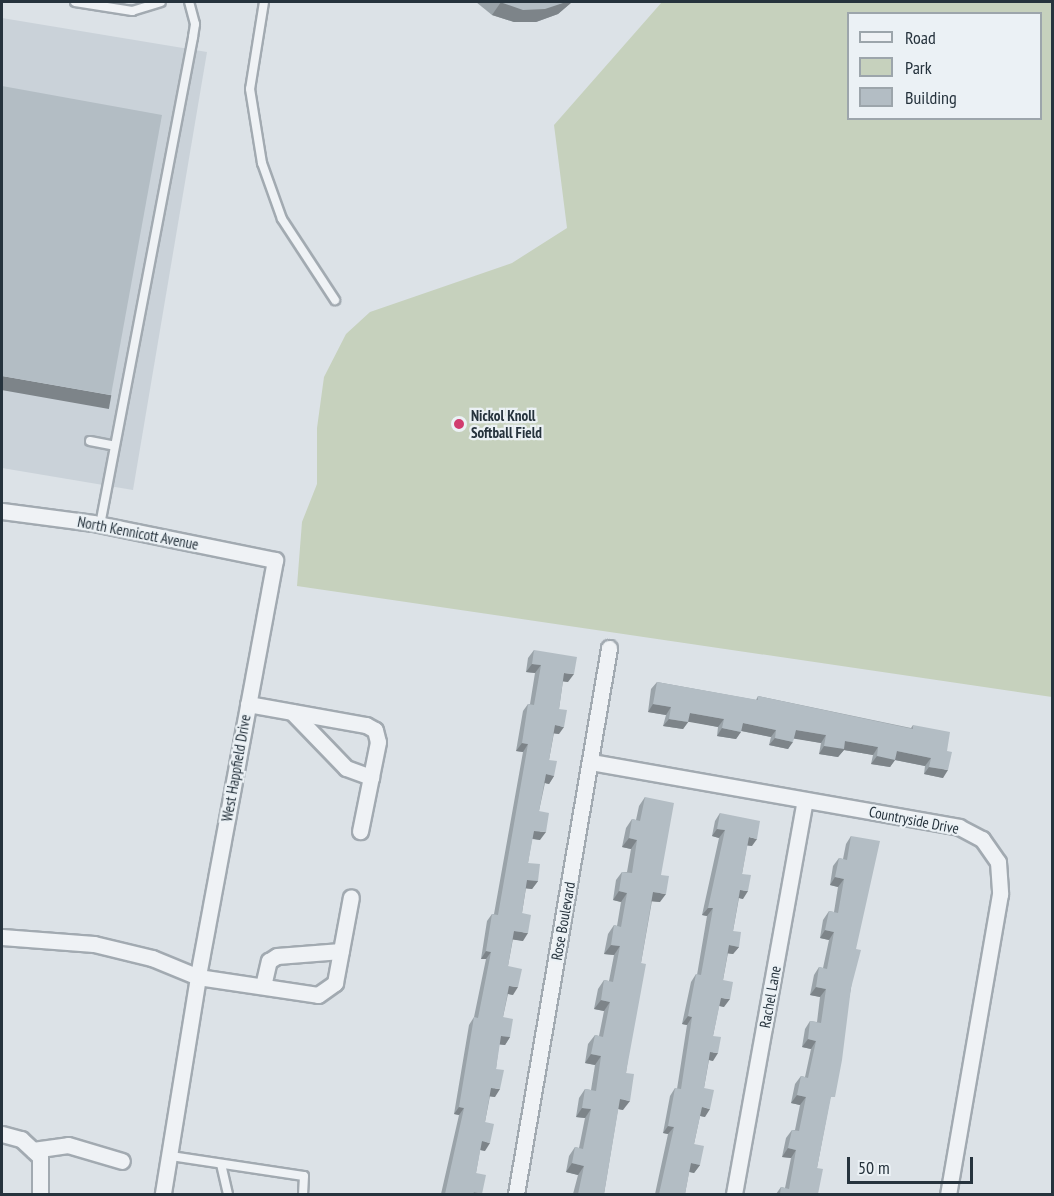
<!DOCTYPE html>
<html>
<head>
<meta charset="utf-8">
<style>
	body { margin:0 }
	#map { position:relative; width:1054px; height:1196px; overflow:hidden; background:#dce2e7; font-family:"PT Sans Narrow",sans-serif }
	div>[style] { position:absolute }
	.built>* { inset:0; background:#cad2d9 }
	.green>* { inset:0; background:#c6d1bd }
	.roads { filter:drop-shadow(2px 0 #a2aab1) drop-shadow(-2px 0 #a2aab1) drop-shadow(0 2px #a2aab1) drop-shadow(0 -2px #a2aab1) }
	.service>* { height:8px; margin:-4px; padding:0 4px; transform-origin:4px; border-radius:4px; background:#eff2f5 }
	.minor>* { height:15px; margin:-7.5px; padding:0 7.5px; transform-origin:7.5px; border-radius:7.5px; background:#eff2f5 }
	.wall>* { inset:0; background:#9aa3a9 }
	.shaded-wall>* { inset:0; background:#7d8489; transform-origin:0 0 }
	.building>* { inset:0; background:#b3bdc4 }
	.dots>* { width:16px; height:16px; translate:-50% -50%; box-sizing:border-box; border:3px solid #ebf1f5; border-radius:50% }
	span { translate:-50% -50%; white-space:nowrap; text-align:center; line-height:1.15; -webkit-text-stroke:4.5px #ebf1f5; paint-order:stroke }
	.poi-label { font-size:15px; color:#26333d; font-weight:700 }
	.left { translate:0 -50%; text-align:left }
	.street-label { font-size:15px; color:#26333d }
	.frame { position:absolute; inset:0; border:3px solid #26333d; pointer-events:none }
	.legend { position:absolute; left:847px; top:12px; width:195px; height:108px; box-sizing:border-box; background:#ebf1f5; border:2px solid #9ca5ab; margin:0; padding:8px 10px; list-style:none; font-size:18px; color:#26333d }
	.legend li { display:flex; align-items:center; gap:12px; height:30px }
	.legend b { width:30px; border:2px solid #9ca5ab }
	.scale { position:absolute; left:847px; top:1157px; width:126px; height:27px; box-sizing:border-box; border:3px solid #26333d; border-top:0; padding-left:8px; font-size:18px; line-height:21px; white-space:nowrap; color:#26333d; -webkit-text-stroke:4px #ebf1f5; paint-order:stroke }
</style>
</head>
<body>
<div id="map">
	<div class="built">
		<div style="clip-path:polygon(2px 18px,207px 52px,133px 490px,2px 468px)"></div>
	</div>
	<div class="green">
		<div style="clip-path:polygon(evenodd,662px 2px,1052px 2px,1052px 697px,297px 586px,302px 522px,317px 484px,317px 428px,324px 377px,346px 334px,370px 312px,512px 263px,567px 228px,554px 125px,662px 2px,848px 14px,1040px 14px,1040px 118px,848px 118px,848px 14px)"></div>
	</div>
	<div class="roads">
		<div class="service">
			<div style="left:75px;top:2px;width:58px;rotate:9deg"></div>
			<div style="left:132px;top:11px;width:30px;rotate:-17deg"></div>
			<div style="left:264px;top:2px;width:88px;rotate:99.1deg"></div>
			<div style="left:250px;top:89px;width:75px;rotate:80.8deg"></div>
			<div style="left:262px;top:163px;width:59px;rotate:70.3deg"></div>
			<div style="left:282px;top:219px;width:97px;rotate:56.8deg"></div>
			<div style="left:90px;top:441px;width:25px;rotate:11deg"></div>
			<div style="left:100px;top:525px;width:497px;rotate:-79.2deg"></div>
			<div style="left:193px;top:37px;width:13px;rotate:-81deg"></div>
			<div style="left:195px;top:24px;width:23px;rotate:-105deg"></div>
			<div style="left:171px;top:1156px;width:134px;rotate:8.6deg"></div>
			<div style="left:304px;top:1176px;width:18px;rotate:93deg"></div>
			<div style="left:221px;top:1164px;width:31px;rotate:77deg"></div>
		</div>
		<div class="minor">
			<div style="left:2px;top:511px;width:92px;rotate:7.5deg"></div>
			<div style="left:93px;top:523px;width:186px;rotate:11.5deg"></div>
			<div style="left:275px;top:560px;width:424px;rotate:100.5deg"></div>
			<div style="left:198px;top:977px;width:220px;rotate:99.2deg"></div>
			<div style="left:248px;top:704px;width:120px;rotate:10.1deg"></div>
			<div style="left:366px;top:725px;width:10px;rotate:29deg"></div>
			<div style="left:375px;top:730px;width:12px;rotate:76deg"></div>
			<div style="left:378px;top:742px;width:91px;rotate:101.4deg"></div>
			<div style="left:292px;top:712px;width:78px;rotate:46deg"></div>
			<div style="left:346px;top:768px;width:27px;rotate:20deg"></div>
			<div style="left:591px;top:762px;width:374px;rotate:10deg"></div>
			<div style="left:959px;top:827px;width:26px;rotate:28deg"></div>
			<div style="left:982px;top:839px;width:28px;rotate:55deg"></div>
			<div style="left:998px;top:862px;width:32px;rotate:86deg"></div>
			<div style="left:1000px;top:894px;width:304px;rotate:99.8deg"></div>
			<div style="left:2px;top:937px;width:92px;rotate:4.4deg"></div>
			<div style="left:94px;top:944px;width:60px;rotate:13.6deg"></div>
			<div style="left:152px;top:958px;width:50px;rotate:22.4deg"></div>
			<div style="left:198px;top:977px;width:121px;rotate:8.5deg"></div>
			<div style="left:318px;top:995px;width:21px;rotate:-35deg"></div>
			<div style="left:335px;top:983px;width:87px;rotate:-79.5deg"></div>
			<div style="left:263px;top:986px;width:26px;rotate:-77deg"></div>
			<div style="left:269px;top:961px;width:9px;rotate:-32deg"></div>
			<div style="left:277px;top:956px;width:64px;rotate:-4.5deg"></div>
			<div style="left:2px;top:1134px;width:20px;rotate:15deg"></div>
			<div style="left:21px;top:1139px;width:26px;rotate:43deg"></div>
			<div style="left:40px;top:1157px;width:37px;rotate:90deg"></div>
			<div style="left:33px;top:1150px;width:35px;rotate:-8deg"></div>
			<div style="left:68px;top:1145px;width:56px;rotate:16.5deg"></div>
			<div style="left:516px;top:1194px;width:554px;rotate:-80.33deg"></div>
			<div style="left:734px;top:1194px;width:400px;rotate:-79.8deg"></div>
		</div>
	</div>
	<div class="wall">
		<div style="clip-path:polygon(476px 2px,572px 2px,558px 14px,536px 22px,514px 22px,492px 15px)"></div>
		<div style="clip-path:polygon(534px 650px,568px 682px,563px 681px,559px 709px,559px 734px,554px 733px,549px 760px,554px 776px,549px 784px,545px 783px,539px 811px,540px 840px,532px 839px,528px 863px,538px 881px,532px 889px,526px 888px,522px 913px,523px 941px,513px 939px,508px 966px,513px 995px,508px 994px,503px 1017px,510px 1037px,505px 1045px,499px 1044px,496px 1069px,495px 1097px,490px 1096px,485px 1122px,485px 1151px,480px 1150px,476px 1173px,482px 1194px,441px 1194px,459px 1115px,454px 1114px,469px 1025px,474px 1017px,486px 959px,481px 959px,487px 921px,492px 914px,494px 914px,523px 752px,516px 751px,523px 711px,528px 704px,530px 704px,535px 673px,526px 672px,528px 658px)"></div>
		<div style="clip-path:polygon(657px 682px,756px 700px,758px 696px,911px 728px,913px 725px,947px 751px,943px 778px,924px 774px,925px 766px,895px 760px,890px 767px,871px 764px,873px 755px,844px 750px,838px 757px,819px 754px,821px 743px,794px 738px,788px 749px,769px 745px,771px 737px,741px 731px,736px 739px,717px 736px,718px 727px,689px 721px,683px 729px,663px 726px,666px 715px,648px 712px,651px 689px)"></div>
		<div style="clip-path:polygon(645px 797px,661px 875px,660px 902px,652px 901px,641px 963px,626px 1073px,623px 1110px,618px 1109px,604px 1194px,573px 1194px,578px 1175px,566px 1172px,569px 1156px,575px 1147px,579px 1148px,585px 1118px,576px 1117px,579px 1098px,585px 1089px,591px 1090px,595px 1065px,585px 1063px,588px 1044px,595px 1035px,599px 1036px,604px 1011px,594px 1009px,598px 989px,604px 980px,609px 981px,614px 955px,604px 954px,608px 934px,614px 925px,617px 926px,621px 902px,613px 900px,616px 880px,622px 872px,627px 872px,631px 849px,622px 847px,626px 828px,632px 819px,636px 820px,639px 806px)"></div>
		<div style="clip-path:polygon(720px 813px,752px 846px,747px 845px,742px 874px,743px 899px,739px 898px,733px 931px,739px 947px,733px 954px,728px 953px,723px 980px,724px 1007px,719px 1006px,713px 1036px,713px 1061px,709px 1060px,704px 1088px,705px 1117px,700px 1116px,694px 1144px,700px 1165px,694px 1173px,689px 1172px,685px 1194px,655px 1194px,668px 1134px,663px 1133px,670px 1096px,675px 1088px,677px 1089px,687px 1025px,682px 1024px,691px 982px,696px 974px,697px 975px,707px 916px,702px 915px,719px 838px,712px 836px,715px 821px)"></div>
		<div style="clip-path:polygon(851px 836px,856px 949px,851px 988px,817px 1168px,818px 1194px,776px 1194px,781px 1187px,785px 1188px,791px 1158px,782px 1157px,786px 1138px,792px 1130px,795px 1130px,800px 1105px,791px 1103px,795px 1084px,801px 1076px,805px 1077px,811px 1049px,802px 1047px,805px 1029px,810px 1021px,817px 1022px,820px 997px,810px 995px,814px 975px,819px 967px,823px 968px,829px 940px,820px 938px,823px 920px,829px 911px,834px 912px,838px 887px,830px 885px,833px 866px,839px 858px,843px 859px,846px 844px)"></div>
	</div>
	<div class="shaded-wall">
		<div style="clip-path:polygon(501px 2px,572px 2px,558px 14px,536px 22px,514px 22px,492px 15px)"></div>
		<div style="left:2px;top:376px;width:111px;height:14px;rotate:10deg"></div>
		<div style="clip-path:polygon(532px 664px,541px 665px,535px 673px,526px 672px)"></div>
		<div style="clip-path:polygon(564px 673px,574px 674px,568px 682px,559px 681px)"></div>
		<div style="clip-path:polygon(653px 704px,671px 707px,666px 715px,648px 712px)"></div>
		<div style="clip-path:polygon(690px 713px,724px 719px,718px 727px,684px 721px)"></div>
		<div style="clip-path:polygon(669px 719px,688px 722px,683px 729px,663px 726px)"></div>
		<div style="clip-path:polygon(743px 723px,776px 730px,771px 737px,737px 730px)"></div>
		<div style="clip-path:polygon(555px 725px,564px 727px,559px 734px,550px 733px)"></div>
		<div style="clip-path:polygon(722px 728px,741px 732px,736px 739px,717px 736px)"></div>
		<div style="clip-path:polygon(796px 730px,826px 735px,821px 743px,790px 738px)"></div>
		<div style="clip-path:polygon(775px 738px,793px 742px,788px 749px,769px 745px)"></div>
		<div style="clip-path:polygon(845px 741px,878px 747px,873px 755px,844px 750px,838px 757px,819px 754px,824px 746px)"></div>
		<div style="clip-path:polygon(522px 743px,528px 744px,523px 752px,516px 751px)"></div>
		<div style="clip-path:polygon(897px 751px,931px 758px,925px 766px,895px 760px,890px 767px,871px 764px,877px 756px)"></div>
		<div style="clip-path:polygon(929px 767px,948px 770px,943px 778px,924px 774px)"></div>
		<div style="clip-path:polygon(546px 774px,554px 776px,549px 784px,541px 782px)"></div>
		<div style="clip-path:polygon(717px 829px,725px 830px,719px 838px,712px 836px)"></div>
		<div style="clip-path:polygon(534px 831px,546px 832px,540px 840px,529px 838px)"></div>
		<div style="clip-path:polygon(749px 837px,757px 839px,752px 846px,743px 845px)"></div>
		<div style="clip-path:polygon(629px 838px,637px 840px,631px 849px,622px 847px)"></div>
		<div style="clip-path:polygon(835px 877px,844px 879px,838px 887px,830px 885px)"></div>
		<div style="clip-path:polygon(527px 880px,538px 881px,532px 889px,522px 888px)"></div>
		<div style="clip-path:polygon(740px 890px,748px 891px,743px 899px,735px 897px)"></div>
		<div style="clip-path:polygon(619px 891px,627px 893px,621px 902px,613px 900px)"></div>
		<div style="clip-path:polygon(653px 892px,666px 894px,660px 902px,647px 901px)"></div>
		<div style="clip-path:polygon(708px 908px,713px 908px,707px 916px,702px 915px)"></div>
		<div style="clip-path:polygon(825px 930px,834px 932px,829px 940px,820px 938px)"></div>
		<div style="clip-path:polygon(514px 931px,528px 933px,523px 941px,509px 939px)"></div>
		<div style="clip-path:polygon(611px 945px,620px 946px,614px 955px,604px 954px)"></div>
		<div style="clip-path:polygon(729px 945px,739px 947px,733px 954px,724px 953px)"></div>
		<div style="clip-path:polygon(486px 951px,491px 952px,486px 959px,481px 959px)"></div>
		<div style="clip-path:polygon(509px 986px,518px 987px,513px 995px,504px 993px)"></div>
		<div style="clip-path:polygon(816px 987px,826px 989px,820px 997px,810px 995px)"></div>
		<div style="clip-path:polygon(721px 998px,730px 999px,724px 1007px,716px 1005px)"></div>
		<div style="clip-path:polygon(601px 1000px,610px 1002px,604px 1011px,594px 1009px)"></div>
		<div style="clip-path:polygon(688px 1016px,692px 1017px,687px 1025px,682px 1024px)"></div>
		<div style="clip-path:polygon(501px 1036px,510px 1037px,505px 1045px,495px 1044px)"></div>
		<div style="clip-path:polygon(808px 1039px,816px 1041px,811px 1049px,802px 1047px)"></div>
		<div style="clip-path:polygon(710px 1052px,718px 1053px,713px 1061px,705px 1059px)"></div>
		<div style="clip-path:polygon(591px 1054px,601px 1056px,595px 1065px,585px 1063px)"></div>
		<div style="clip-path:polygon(491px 1088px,500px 1089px,495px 1097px,486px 1096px)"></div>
		<div style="clip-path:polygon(797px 1095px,806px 1097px,800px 1105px,791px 1103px)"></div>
		<div style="clip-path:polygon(620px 1099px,630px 1101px,623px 1110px,613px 1108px)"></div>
		<div style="clip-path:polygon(459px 1107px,464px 1108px,459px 1115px,454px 1114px)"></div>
		<div style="clip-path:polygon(702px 1107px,710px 1109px,705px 1117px,696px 1115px)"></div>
		<div style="clip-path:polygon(582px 1108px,591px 1109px,585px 1118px,576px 1117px)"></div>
		<div style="clip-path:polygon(668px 1126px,674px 1127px,668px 1134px,663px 1133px)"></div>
		<div style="clip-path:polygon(482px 1141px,490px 1143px,485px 1151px,476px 1149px)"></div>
		<div style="clip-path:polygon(788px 1148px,796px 1150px,791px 1158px,782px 1157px)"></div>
		<div style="clip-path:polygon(572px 1163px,584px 1166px,578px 1175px,566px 1172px)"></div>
		<div style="clip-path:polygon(691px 1163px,700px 1165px,694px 1173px,686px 1171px)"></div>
	</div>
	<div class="building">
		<div style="clip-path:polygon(500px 2px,566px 2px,545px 9px,523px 10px)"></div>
		<div style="clip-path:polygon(2px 86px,162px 115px,111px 395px,2px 376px)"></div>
		<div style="clip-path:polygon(534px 650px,577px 657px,574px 674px,564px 673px,559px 709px,567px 710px,564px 727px,555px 725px,549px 760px,557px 761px,554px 776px,546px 774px,539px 811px,549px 813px,546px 832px,534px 831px,528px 863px,540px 864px,538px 881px,527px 880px,522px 913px,531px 915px,528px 933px,514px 931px,508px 966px,522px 969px,518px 987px,509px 986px,503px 1017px,513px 1019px,510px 1037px,501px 1036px,496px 1069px,504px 1070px,500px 1089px,491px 1088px,485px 1122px,494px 1124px,490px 1143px,482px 1141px,476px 1173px,486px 1175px,482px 1194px,474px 1192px,473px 1194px,445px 1194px,464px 1108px,459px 1107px,474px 1017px,478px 1018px,491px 952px,486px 951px,492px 914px,498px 915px,528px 744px,522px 743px,528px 704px,534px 705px,541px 665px,532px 664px)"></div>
		<div style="clip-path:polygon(657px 682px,758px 700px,758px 696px,913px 729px,913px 725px,950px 732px,947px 751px,952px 752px,948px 770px,929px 767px,931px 758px,897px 751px,895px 760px,877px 756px,878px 747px,845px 741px,844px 749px,824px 746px,826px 735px,796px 730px,793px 742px,775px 738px,776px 730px,743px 723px,741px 732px,722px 728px,724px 719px,690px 713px,688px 722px,669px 719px,671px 707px,653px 704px)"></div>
		<div style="clip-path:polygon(645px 797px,674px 803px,661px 875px,669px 876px,666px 894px,653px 892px,641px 963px,646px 964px,626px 1073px,634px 1074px,630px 1101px,620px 1099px,604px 1194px,578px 1194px,584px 1166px,572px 1163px,575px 1147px,583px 1149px,591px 1109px,582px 1108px,585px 1089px,596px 1091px,601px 1056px,591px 1054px,595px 1035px,603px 1037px,610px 1002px,601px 1000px,604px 980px,613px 982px,620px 946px,611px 945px,614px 925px,621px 927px,627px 893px,619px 891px,622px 872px,632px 873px,637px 840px,629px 838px,632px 819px,640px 821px)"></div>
		<div style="clip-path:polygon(720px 813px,760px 821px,757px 839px,749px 837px,742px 874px,751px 875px,748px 891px,740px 890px,733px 931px,741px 932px,739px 947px,729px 945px,723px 980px,733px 982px,730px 999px,721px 998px,713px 1036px,721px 1037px,718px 1053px,710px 1052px,704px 1088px,714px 1090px,710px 1109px,702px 1107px,694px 1144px,704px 1146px,700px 1165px,691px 1163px,685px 1194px,659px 1194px,674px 1127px,668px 1126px,675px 1088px,681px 1089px,692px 1017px,688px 1016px,696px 974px,701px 975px,713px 908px,708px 908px,725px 830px,717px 829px)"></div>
		<div style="clip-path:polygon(851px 836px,880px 841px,856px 949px,861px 950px,851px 988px,842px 1060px,835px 1097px,831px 1097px,817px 1168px,823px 1169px,818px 1194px,780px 1194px,781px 1187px,789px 1189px,796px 1150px,788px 1148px,792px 1130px,799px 1131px,806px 1097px,797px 1095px,801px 1076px,808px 1078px,816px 1041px,808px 1039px,810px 1021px,821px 1023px,826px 989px,816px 987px,819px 967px,827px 969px,834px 932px,825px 930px,829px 911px,838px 913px,844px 879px,835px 877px,839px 858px,847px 860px)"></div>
	</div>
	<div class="dots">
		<div style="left:459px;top:424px;background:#d13c6f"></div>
	</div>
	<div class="poi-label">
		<span class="left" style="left:471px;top:424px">Nickol Knoll<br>Softball Field</span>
	</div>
	<div class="street-label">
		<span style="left:138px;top:533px;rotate:11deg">North Kennicott Avenue</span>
		<span style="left:236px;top:768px;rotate:-80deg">West Happfield Drive</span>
		<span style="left:914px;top:820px;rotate:11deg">Countryside Drive</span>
		<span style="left:563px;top:921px;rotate:-80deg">Rose Boulevard</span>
		<span style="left:770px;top:997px;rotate:-80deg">Rachel Lane</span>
	</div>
	<div class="frame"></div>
	<ul class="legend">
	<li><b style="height:8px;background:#eff2f5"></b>Road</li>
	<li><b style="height:16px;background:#c6d1bd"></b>Park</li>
	<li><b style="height:16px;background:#b3bdc4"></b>Building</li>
	</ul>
	<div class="scale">50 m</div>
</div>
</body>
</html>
